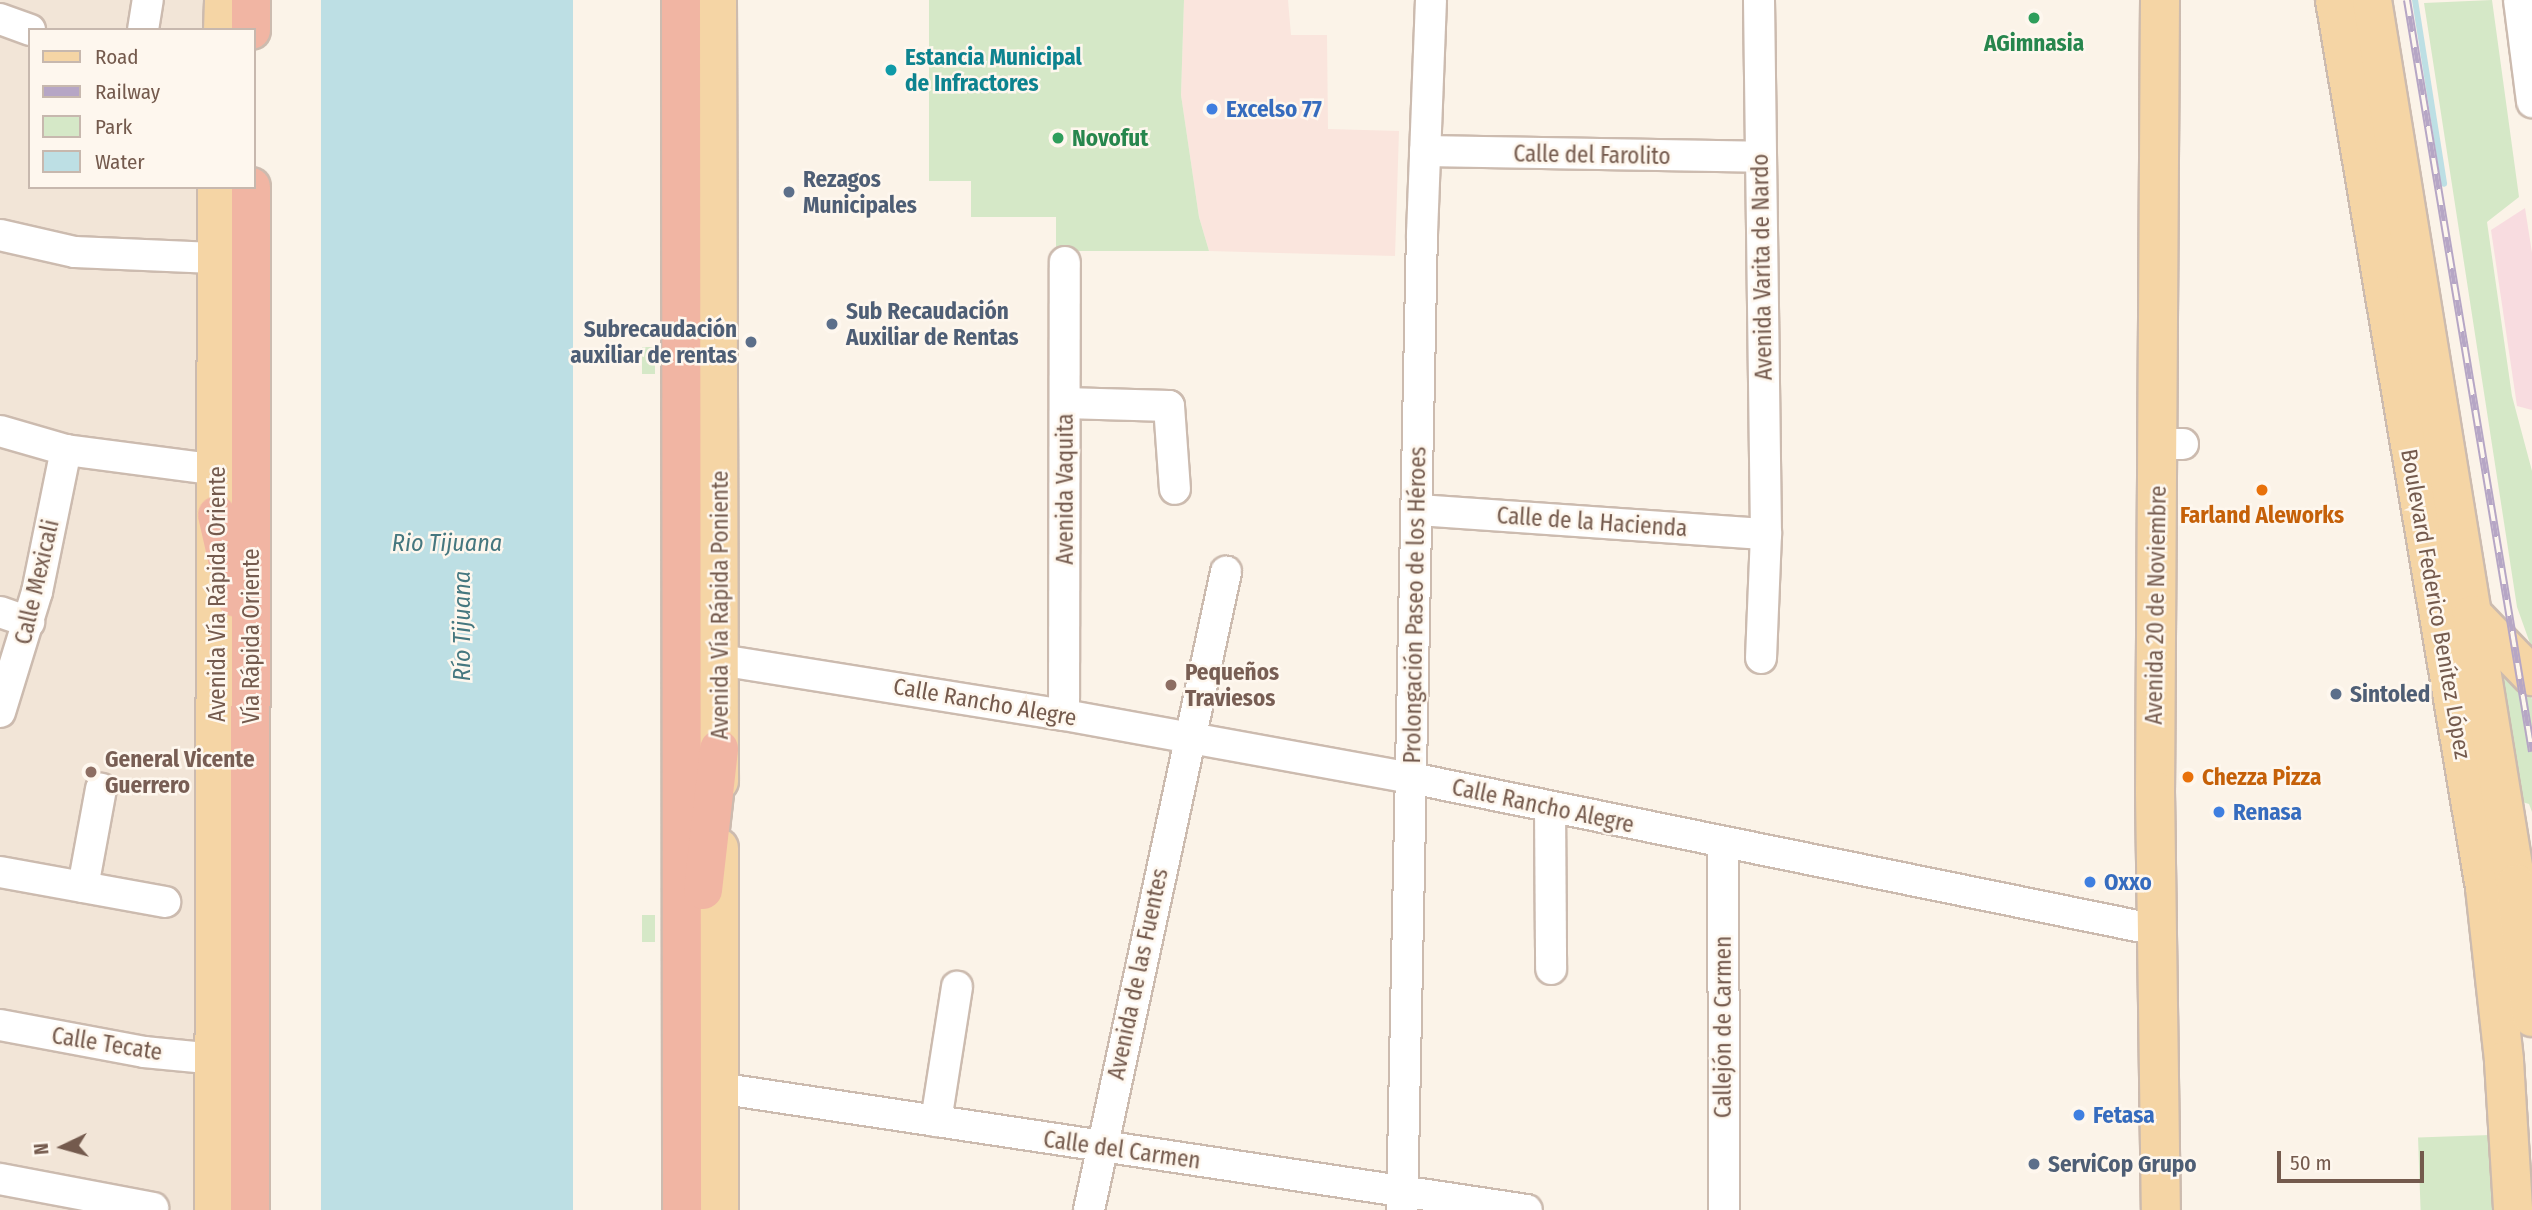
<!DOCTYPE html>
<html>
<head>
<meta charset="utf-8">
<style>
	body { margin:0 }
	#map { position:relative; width:2532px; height:1210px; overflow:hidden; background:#fbf3e8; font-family:"Fira Sans Condensed",sans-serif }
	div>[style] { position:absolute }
	.residential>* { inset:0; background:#f2e5d7 }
	.commercial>* { inset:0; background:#fae5dd }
	.medical>* { inset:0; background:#f8dce0 }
	.green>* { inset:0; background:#d5e8c7; transform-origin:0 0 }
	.water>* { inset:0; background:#bddfe4; transform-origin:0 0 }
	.stream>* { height:6px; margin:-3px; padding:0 3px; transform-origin:3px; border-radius:3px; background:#bddfe4 }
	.roads { filter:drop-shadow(2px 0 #ccbbaf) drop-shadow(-2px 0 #ccbbaf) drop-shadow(0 2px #ccbbaf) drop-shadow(0 -2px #ccbbaf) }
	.minor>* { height:30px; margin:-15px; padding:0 15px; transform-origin:15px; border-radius:15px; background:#fff }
	.major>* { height:38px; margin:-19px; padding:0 19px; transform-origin:19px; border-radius:19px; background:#f5d5a5 }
	.highway>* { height:38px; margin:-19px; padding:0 19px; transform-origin:19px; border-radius:19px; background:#f1b5a3 }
	.rail>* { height:8px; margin-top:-4px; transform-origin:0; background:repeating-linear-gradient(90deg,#fef7ee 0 16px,#b6a6c5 0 32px); box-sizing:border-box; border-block:2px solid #b6a6c5 }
	.dots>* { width:19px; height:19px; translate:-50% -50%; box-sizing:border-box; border:4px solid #fef7ee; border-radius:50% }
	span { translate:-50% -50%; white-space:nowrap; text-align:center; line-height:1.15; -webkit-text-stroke:5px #fef7ee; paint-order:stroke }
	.leisure-label { font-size:23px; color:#27864d; font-weight:700 }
	.left { translate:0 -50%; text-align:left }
	.culture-label { font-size:23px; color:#0d838f; font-weight:700 }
	.shop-label { font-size:23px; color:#366cbe; font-weight:700 }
	.street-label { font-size:23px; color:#745a4d }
	.service-label { font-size:23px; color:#4e5e75; font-weight:700 }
	.right { translate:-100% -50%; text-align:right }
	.food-label { font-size:23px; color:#c56008; font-weight:700 }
	.education-label { font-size:23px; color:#785e54; font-weight:700 }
	.water-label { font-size:24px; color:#45777f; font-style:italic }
	.legend { position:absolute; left:28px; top:28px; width:228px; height:161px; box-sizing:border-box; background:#fef7ee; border:2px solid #c7b8ae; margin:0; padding:9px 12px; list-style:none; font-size:21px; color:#745a4d }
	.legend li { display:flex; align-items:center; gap:14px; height:35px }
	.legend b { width:35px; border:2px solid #c7b8ae }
	.north { position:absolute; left:28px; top:1112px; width:70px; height:70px; -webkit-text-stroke:5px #fef7ee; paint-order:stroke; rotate:265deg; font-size:19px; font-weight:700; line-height:28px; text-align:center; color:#745a4d }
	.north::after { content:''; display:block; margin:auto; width:24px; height:32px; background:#745a4d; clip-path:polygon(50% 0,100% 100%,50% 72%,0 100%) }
	.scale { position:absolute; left:2277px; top:1151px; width:147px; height:32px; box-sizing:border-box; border:4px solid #745a4d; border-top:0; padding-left:9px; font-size:21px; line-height:24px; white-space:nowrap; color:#745a4d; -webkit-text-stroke:5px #fef7ee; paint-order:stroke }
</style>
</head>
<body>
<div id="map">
	<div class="residential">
		<div style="clip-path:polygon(0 0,239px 0,239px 30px,30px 30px,30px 187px,238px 187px,236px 1210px,0 1210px)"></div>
	</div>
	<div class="commercial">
		<div style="clip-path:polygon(1184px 0,1288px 0,1291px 35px,1327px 35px,1328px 129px,1399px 131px,1395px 256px,1209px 251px,1199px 217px,1181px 95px)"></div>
	</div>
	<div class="medical">
		<div style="clip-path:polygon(2525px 208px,2532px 253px,2532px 410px,2517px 406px,2491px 230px)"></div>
	</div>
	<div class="green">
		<div style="clip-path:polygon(929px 0,1184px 0,1181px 95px,1199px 217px,1209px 251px,1056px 251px,1056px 217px,971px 217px,971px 181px,929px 181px)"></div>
		<div style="clip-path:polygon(2492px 0,2519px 197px,2487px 222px,2512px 396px,2532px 471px,2532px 649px,2517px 607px,2424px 3px)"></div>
		<div style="left:642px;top:347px;width:13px;height:27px"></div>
		<div style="clip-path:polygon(2498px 654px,2528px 687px,2532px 699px,2532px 812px,2529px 804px,2522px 802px)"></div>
		<div style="left:642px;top:915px;width:13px;height:27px"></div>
		<div style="left:2490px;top:1135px;width:75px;height:72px;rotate:88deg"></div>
	</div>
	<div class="water">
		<div style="left:321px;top:0;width:252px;height:1210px"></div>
	</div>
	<div class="stream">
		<div style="left:2415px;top:0;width:186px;rotate:81deg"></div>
	</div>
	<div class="roads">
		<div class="minor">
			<div style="left:1759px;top:0;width:534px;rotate:89.25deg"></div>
			<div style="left:1766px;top:534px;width:124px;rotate:92.3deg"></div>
			<div style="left:2519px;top:0;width:103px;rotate:82.7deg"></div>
			<div style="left:0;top:19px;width:32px;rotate:20deg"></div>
			<div style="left:143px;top:30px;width:30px;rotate:-81deg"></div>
			<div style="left:1425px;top:151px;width:335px;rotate:1deg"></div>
			<div style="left:0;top:235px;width:77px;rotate:12.8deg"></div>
			<div style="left:75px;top:252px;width:139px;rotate:2.5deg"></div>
			<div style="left:1065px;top:403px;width:104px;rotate:1.7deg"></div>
			<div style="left:1169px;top:406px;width:83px;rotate:85.9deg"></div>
			<div style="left:0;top:431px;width:69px;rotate:16.1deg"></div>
			<div style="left:66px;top:450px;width:153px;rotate:7.5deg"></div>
			<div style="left:2157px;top:444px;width:26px"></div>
			<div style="left:1419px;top:510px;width:348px;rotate:4deg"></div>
			<div style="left:0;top:612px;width:31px;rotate:19deg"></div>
			<div style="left:720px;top:660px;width:348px;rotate:9.1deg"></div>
			<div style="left:1064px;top:715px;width:353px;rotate:10.3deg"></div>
			<div style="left:1411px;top:778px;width:761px;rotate:11.52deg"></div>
			<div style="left:0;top:712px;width:126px;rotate:-72.9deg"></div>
			<div style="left:37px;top:592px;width:145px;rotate:-78.5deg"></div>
			<div style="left:1064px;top:715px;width:453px;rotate:-89.9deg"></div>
			<div style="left:1550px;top:807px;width:162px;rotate:89.6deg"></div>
			<div style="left:1723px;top:844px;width:366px;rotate:89.8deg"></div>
			<div style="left:0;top:872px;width:168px;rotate:10.3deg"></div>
			<div style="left:83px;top:887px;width:100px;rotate:-79.6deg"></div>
			<div style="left:0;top:1025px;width:147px;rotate:10.6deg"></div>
			<div style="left:144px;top:1052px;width:71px;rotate:5.6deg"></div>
			<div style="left:718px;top:1088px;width:818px;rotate:8.58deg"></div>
			<div style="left:936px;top:1121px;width:136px;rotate:-81.1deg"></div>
			<div style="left:0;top:1179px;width:156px;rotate:10.7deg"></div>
			<div style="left:1089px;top:1210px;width:653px;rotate:-77.88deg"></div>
			<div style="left:1402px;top:1210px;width:976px;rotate:-88.83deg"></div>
			<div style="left:1422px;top:234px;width:234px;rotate:-87.8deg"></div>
		</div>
		<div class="major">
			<div style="left:717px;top:0;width:781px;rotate:89.85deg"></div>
			<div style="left:2160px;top:0;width:791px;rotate:90.36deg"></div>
			<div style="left:2155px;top:791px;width:419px;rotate:89.2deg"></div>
			<div style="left:2335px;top:0;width:901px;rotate:80.41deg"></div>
			<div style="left:2485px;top:888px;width:174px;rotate:83.7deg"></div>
			<div style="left:2504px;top:1061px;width:149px;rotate:86.5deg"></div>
			<div style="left:2372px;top:0;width:896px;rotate:80.75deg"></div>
			<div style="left:2516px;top:884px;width:134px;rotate:83.1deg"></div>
			<div style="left:223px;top:30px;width:30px;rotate:-88deg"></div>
			<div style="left:2473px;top:615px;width:85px;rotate:46deg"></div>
			<div style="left:719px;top:848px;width:362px;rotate:90deg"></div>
			<div style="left:214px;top:1210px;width:1023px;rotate:-89.83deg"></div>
		</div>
		<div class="highway">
			<div style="left:251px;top:0;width:30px;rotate:90deg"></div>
			<div style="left:681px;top:0;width:1210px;rotate:89.95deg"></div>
			<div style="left:217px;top:515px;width:85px;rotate:77.1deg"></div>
			<div style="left:703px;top:890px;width:142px;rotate:-83.5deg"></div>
			<div style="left:250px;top:1210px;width:1023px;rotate:-89.94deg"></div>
		</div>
	</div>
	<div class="rail">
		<div style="left:2407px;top:0;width:762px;rotate:80.56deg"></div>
	</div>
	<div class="dots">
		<div style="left:2034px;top:18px;background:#2e9e5b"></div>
		<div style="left:891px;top:70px;background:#0f9aa8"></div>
		<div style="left:1212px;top:109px;background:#3f7fe0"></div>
		<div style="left:1058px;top:138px;background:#2e9e5b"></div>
		<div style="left:789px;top:192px;background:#5c6f8a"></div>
		<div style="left:832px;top:324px;background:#5c6f8a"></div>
		<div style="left:751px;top:342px;background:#5c6f8a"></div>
		<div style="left:2262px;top:490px;background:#e8710a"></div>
		<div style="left:1171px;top:685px;background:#8d6e63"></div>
		<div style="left:2336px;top:694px;background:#5c6f8a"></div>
		<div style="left:91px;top:772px;background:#8d6e63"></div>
		<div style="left:2188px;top:777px;background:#e8710a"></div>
		<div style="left:2219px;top:812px;background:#3f7fe0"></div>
		<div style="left:2090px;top:882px;background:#3f7fe0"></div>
		<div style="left:2079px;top:1115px;background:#3f7fe0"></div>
		<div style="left:2034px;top:1164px;background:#5c6f8a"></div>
	</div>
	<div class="leisure-label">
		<span style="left:2034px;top:43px">AGimnasia</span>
		<span class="left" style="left:1072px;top:138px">Novofut</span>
	</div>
	<div class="culture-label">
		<span class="left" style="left:905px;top:70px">Estancia Municipal<br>de Infractores</span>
	</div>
	<div class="shop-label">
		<span class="left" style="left:1226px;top:109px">Excelso 77</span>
		<span class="left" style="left:2233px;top:812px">Renasa</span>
		<span class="left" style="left:2104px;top:882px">Oxxo</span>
		<span class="left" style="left:2093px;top:1115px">Fetasa</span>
	</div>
	<div class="street-label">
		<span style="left:1592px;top:155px;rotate:1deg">Calle del Farolito</span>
		<span style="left:1762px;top:267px;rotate:-91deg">Avenida Varita de Nardo</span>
		<span style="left:1065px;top:489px;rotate:-90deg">Avenida Vaquita</span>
		<span style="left:1592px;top:522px;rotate:4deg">Calle de la Hacienda</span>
		<span style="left:37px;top:582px;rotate:-77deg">Calle Mexicali</span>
		<span style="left:217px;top:594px;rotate:-90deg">Avenida Vía Rápida Oriente</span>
		<span style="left:2436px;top:604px;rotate:80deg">Boulevard Federico Benítez López</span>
		<span style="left:720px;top:605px;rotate:-90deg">Avenida Vía Rápida Poniente</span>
		<span style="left:1415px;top:605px;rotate:-89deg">Prolongación Paseo de los Héroes</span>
		<span style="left:2156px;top:605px;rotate:-89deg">Avenida 20 de Noviembre</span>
		<span style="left:251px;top:636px;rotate:-90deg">Vía Rápida Oriente</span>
		<span style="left:985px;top:702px;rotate:10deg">Calle Rancho Alegre</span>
		<span style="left:1543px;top:806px;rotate:12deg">Calle Rancho Alegre</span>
		<span style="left:1138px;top:974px;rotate:-78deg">Avenida de las Fuentes</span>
		<span style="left:1723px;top:1027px;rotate:-90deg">Callejón de Carmen</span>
		<span style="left:107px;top:1044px;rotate:9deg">Calle Tecate</span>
		<span style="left:1122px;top:1150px;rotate:8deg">Calle del Carmen</span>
	</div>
	<div class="service-label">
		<span class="left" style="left:803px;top:192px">Rezagos<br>Municipales</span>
		<span class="left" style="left:846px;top:324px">Sub Recaudación<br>Auxiliar de Rentas</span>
		<span class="right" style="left:737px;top:342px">Subrecaudación<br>auxiliar de rentas</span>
		<span class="left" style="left:2350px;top:694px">Sintoled</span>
		<span class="left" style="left:2048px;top:1164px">ServiCop Grupo</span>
	</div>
	<div class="food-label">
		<span style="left:2262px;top:515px">Farland Aleworks</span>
		<span class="left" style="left:2202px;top:777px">Chezza Pizza</span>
	</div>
	<div class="education-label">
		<span class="left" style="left:1185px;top:685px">Pequeños<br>Traviesos</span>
		<span class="left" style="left:105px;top:772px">General Vicente<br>Guerrero</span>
	</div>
	<div class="water-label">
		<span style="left:447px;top:544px">Rio Tijuana</span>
		<span style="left:463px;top:626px;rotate:-90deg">Río Tijuana</span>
	</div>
	<ul class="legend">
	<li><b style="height:9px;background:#f5d5a5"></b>Road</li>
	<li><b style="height:9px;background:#b6a6c5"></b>Railway</li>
	<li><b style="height:19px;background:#d5e8c7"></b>Park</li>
	<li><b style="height:19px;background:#bddfe4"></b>Water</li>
	</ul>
	<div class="north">N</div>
	<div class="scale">50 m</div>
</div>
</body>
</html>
